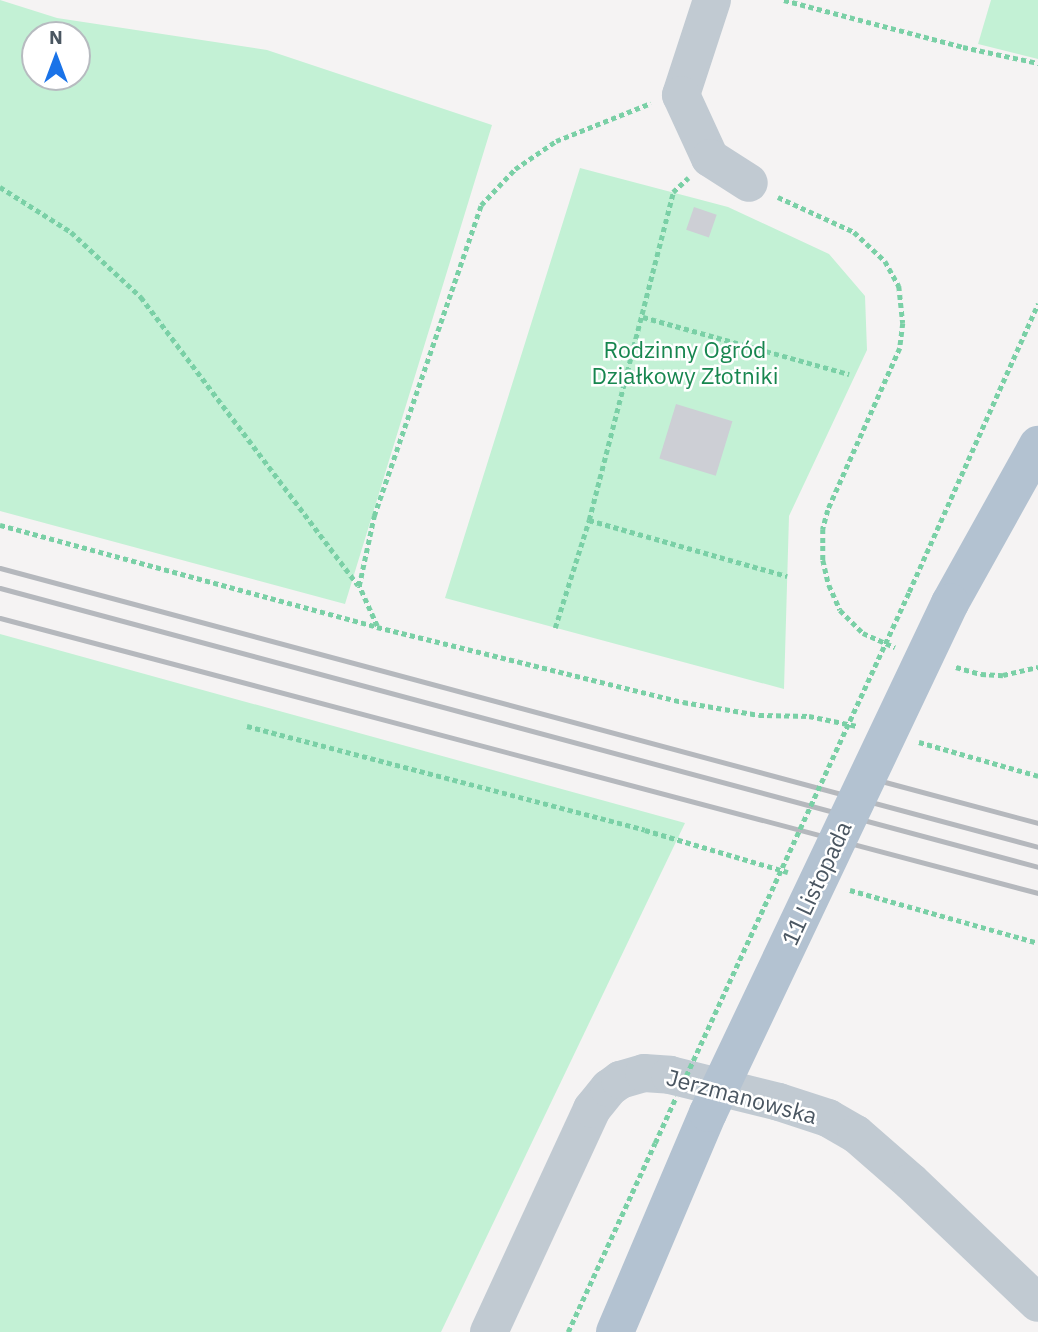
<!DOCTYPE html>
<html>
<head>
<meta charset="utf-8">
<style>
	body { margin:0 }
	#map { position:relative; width:1038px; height:1332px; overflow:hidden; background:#f5f3f3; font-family:"IBM Plex Sans",sans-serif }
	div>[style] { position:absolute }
	.green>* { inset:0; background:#c3f1d5 }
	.building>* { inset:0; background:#cdcfd5; transform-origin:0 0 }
	.path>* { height:4.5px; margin-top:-2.25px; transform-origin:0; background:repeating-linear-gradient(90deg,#7ad0a6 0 5px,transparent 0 8.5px) }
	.minor>* { height:38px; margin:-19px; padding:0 19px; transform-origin:19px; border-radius:19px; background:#c1cad2 }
	.major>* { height:38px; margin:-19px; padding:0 19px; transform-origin:19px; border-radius:19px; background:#b3c2d1 }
	.rail>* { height:5px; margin:-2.5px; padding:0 2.5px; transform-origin:2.5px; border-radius:2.5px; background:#b5b8bd }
	.path-bridge>* { height:4.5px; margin-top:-2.25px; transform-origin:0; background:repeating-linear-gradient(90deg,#7ad0a6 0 5px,transparent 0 8.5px) }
	.major-bridge>* { height:38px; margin:-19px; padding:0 19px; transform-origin:19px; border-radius:19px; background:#b3c2d1 }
	span { translate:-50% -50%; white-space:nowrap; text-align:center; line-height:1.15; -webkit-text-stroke:5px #fff; paint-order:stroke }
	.park-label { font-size:23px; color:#17864f }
	.street-label { font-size:23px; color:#4a5661 }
	.north { position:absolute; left:21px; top:21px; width:70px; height:70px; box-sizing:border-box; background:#fff; border:2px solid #b7bbc0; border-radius:50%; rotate:0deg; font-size:19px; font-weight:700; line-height:28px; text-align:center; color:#4a5661 }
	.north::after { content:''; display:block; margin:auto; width:24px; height:32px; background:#1a73e8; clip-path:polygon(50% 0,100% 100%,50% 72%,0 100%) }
</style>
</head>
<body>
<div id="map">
	<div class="green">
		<div style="clip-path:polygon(evenodd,0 0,57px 18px,267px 50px,492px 125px,345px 604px,0 511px,0 0,35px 35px,77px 35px,77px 77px,35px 77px,35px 35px)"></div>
		<div style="clip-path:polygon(991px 0,1038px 0,1038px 59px,978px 44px)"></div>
		<div style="clip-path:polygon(580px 168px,728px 207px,829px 254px,865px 296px,867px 350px,789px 516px,784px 689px,445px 598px)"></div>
		<div style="clip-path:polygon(0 634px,685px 823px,441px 1332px,0 1332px)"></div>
	</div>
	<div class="building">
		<div style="left:694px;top:207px;width:24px;height:24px;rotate:19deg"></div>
		<div style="left:676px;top:404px;width:59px;height:57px;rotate:17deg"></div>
	</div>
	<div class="path">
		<div style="left:784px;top:0;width:185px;rotate:14.7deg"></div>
		<div style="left:963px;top:47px;width:77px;rotate:12deg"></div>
		<div style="left:0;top:187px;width:84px;rotate:32.4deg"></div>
		<div style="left:71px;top:232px;width:96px;rotate:42.9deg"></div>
		<div style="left:141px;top:297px;width:361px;rotate:53deg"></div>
		<div style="left:778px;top:197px;width:84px;rotate:24.7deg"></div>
		<div style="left:854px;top:232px;width:42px;rotate:43.1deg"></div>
		<div style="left:885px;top:261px;width:29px;rotate:61deg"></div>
		<div style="left:899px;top:286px;width:37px;rotate:84deg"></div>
		<div style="left:903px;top:323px;width:25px;rotate:97deg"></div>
		<div style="left:900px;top:348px;width:177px;rotate:114deg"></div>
		<div style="left:828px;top:510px;width:20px;rotate:105deg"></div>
		<div style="left:823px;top:529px;width:31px;rotate:90deg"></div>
		<div style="left:823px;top:560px;width:26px;rotate:77deg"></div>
		<div style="left:829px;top:585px;width:27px;rotate:66deg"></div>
		<div style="left:840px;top:610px;width:33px;rotate:45deg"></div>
		<div style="left:863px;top:633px;width:35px;rotate:24deg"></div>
		<div style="left:643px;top:317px;width:214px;rotate:15.5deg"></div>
		<div style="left:589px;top:520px;width:206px;rotate:15.8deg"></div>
		<div style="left:0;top:525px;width:391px;rotate:15.1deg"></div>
		<div style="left:377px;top:627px;width:315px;rotate:13.8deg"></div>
		<div style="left:683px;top:702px;width:77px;rotate:9.7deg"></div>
		<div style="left:759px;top:715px;width:50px;rotate:1.1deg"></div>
		<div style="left:809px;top:716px;width:49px;rotate:11.8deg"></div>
		<div style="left:909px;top:592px;width:316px;rotate:-65.9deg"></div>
		<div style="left:377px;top:626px;width:44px;rotate:-114.2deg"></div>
		<div style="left:359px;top:586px;width:72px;rotate:-77.9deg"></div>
		<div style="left:374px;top:516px;width:329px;rotate:-71deg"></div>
		<div style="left:481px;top:205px;width:50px;rotate:-46.6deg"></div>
		<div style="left:515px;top:169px;width:50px;rotate:-34.3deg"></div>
		<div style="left:556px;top:141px;width:102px;rotate:-21.8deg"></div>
		<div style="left:555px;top:628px;width:113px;rotate:-72.5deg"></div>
		<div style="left:589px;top:520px;width:339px;rotate:-75.6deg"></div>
		<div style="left:673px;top:192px;width:21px;rotate:-43deg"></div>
		<div style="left:956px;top:667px;width:26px;rotate:16deg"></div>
		<div style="left:981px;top:674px;width:22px;rotate:3deg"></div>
		<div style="left:1003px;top:675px;width:36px;rotate:-13deg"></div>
		<div style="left:247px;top:726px;width:411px;rotate:14.6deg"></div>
		<div style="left:645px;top:830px;width:149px;rotate:16.4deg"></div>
		<div style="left:919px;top:742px;width:124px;rotate:15.9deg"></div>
		<div style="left:850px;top:890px;width:195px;rotate:15.7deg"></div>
		<div style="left:568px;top:1332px;width:208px;rotate:-65.3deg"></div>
	</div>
	<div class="minor">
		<div style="left:712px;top:0;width:100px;rotate:108.1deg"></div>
		<div style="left:681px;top:95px;width:69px;rotate:65.3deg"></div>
		<div style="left:710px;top:158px;width:46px;rotate:32.7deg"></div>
		<div style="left:489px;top:1332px;width:246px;rotate:-65.2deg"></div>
		<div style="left:592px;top:1109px;width:27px;rotate:-51deg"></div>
		<div style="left:609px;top:1088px;width:14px;rotate:-36deg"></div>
		<div style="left:620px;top:1080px;width:25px;rotate:-16deg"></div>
		<div style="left:644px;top:1073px;width:26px;rotate:4deg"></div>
		<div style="left:670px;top:1075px;width:112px;rotate:13.9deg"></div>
		<div style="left:779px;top:1102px;width:52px;rotate:18.1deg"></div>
		<div style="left:828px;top:1118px;width:32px;rotate:30deg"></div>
		<div style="left:856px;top:1134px;width:73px;rotate:41.1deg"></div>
		<div style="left:911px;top:1182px;width:175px;rotate:43.6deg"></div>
	</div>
	<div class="major">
		<div style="left:950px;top:603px;width:181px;rotate:-60.9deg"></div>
		<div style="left:615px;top:1332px;width:238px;rotate:-67deg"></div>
	</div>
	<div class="rail">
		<div style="left:0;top:568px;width:1075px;rotate:15.04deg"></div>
		<div style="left:0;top:588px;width:1075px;rotate:15.04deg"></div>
		<div style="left:0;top:618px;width:1074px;rotate:14.84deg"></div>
		<div style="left:885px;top:782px;width:158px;rotate:15deg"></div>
	</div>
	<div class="path-bridge">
		<div style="left:686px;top:1076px;width:533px;rotate:-65.26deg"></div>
		<div style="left:655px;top:1143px;width:51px;rotate:-65.5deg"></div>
	</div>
	<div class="major-bridge">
		<div style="left:708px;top:1113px;width:565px;rotate:-64.62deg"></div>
	</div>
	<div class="park-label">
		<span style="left:685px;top:362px">Rodzinny Ogród<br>Działkowy Złotniki</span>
	</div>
	<div class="street-label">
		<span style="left:816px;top:883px;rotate:-65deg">11 Listopada</span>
		<span style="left:742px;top:1096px;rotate:15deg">Jerzmanowska</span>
	</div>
	<div class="north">N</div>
</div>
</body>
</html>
